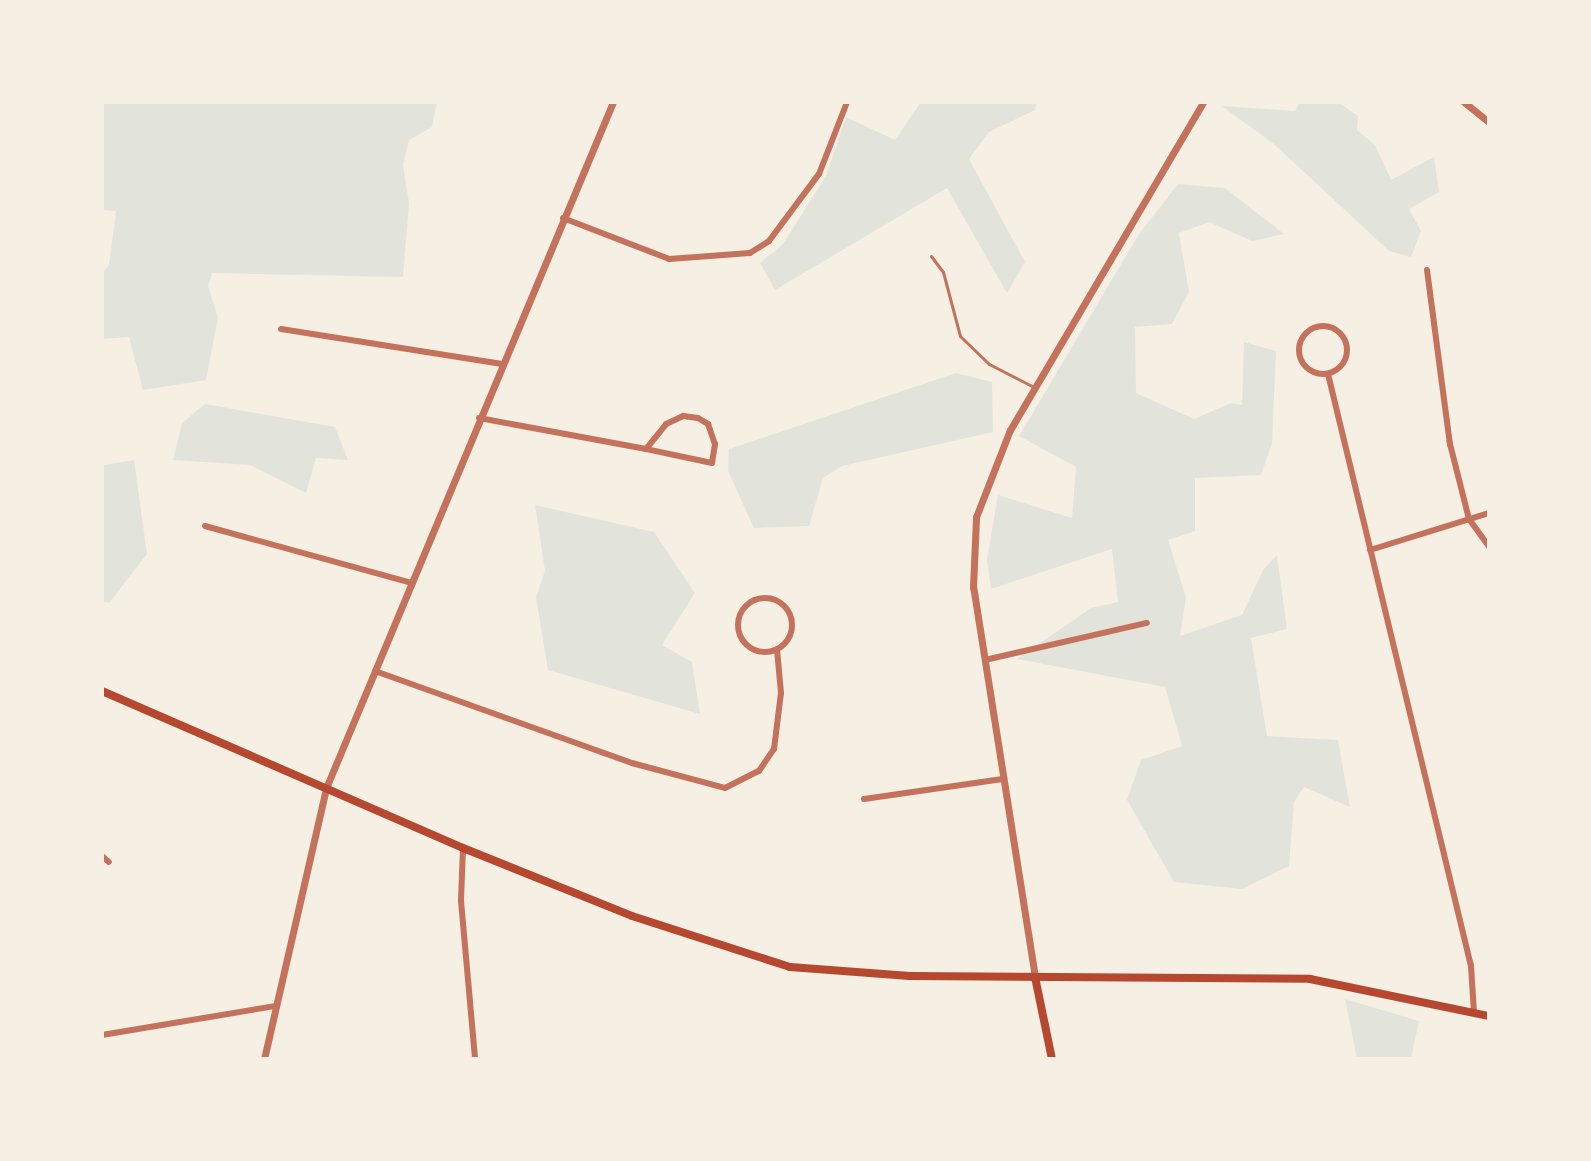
<!DOCTYPE html>
<html>
<head>
<meta charset="utf-8">
<style>
	body { margin:0 }
	#map { position:relative; width:1591px; height:1161px; overflow:hidden; background:#f6efe4; font-family:"Source Sans 3",sans-serif }
	div>[style] { position:absolute }
	.green>* { inset:0; background:#e2e4dc }
	.service>* { height:3px; margin:-1.5px; padding:0 1.5px; transform-origin:1.5px; border-radius:1.5px; background:#c5725c }
	.minor>* { height:6px; margin:-3px; padding:0 3px; transform-origin:3px; border-radius:3px; background:#c5725c }
	.minor>.ring { margin:-3px; padding:0; box-sizing:content-box; background:none; border:6px solid #c5725c; border-radius:50% }
	.tertiary>* { height:7px; margin:-3.5px; padding:0 3.5px; transform-origin:3.5px; border-radius:3.5px; background:#c5725c }
	.secondary>* { height:8px; margin:-4px; padding:0 4px; transform-origin:4px; border-radius:4px; background:#b5482f }
	span { translate:-50% -50%; white-space:nowrap; text-align:center; line-height:1.15; -webkit-text-stroke:7px #f6efe4; paint-order:stroke }
	.frame { position:absolute; inset:0; border:104px solid #f6efe4; pointer-events:none }
</style>
</head>
<body>
<div id="map">
	<div class="green">
		<div style="clip-path:polygon(102px 102px,437px 102px,432px 127px,409px 140px,403px 165px,409px 203px,403px 277px,212px 273px,208px 286px,218px 318px,206px 380px,143px 390px,129px 337px,102px 339px,102px 273px,109px 265px,116px 211px,102px 210px)"></div>
		<div style="clip-path:polygon(921px 102px,1037px 102px,1035px 110px,989px 132px,969px 159px,1025px 262px,1007px 293px,947px 188px,775px 290px,760px 263px,783px 244px,826px 176px,846px 117px,895px 140px)"></div>
		<div style="clip-path:polygon(1300px 102px,1338px 102px,1358px 116px,1357px 130px,1375px 145px,1391px 180px,1434px 157px,1439px 192px,1409px 209px,1421px 231px,1411px 257px,1389px 251px,1275px 145px,1222px 106px,1295px 111px)"></div>
		<div style="clip-path:polygon(1178px 184px,1225px 188px,1284px 234px,1252px 241px,1209px 222px,1179px 233px,1189px 292px,1172px 324px,1135px 327px,1136px 393px,1194px 419px,1231px 403px,1242px 405px,1244px 342px,1276px 351px,1272px 443px,1261px 475px,1195px 478px,1195px 531px,1168px 540px,1186px 598px,1180px 636px,1242px 615px,1263px 570px,1277px 555px,1287px 629px,1251px 638px,1267px 736px,1338px 740px,1350px 807px,1304px 787px,1294px 802px,1289px 866px,1242px 889px,1174px 882px,1127px 800px,1141px 760px,1182px 746px,1165px 687px,1017px 659px,1091px 608px,1118px 602px,1112px 549px,991px 589px,987px 560px,998px 495px,1072px 518px,1076px 467px,1019px 436px,1139px 234px)"></div>
		<div style="clip-path:polygon(956px 373px,992px 382px,993px 432px,842px 466px,823px 478px,809px 526px,754px 528px,728px 471px,729px 449px)"></div>
		<div style="clip-path:polygon(205px 404px,335px 427px,348px 460px,316px 458px,306px 493px,250px 465px,173px 460px,182px 423px)"></div>
		<div style="clip-path:polygon(134px 460px,147px 554px,109px 603px,102px 601px,104px 465px)"></div>
		<div style="clip-path:polygon(535px 505px,654px 532px,695px 593px,662px 645px,692px 662px,700px 714px,548px 670px,536px 597px,545px 571px)"></div>
		<div style="clip-path:polygon(1345px 999px,1419px 1021px,1411px 1059px,1357px 1059px)"></div>
	</div>
	<div class="service">
		<div style="left:931px;top:256px;width:20px;rotate:53deg"></div>
		<div style="left:943px;top:272px;width:66px;rotate:75.1deg"></div>
		<div style="left:960px;top:336px;width:40px;rotate:44deg"></div>
		<div style="left:989px;top:364px;width:51px;rotate:27.1deg"></div>
	</div>
	<div class="minor">
		<div style="left:563px;top:218px;width:114px;rotate:21.1deg"></div>
		<div style="left:669px;top:259px;width:81px;rotate:-4.2deg"></div>
		<div style="left:750px;top:253px;width:22px;rotate:-32deg"></div>
		<div style="left:769px;top:241px;width:84px;rotate:-53.3deg"></div>
		<div style="left:819px;top:174px;width:77px;rotate:-68.7deg"></div>
		<div style="left:1427px;top:270px;width:176px;rotate:82.5deg"></div>
		<div style="left:1450px;top:444px;width:77px;rotate:75.8deg"></div>
		<div style="left:1469px;top:519px;width:34px;rotate:54deg"></div>
		<div class="ring" style="left:1299px;top:326px;width:42px;height:42px"></div>
		<div style="left:281px;top:329px;width:224px;rotate:9deg"></div>
		<div style="left:1328px;top:374px;width:609px;rotate:76.42deg"></div>
		<div style="left:1471px;top:966px;width:46px;rotate:86.3deg"></div>
		<div style="left:479px;top:418px;width:170px;rotate:10.5deg"></div>
		<div style="left:646px;top:449px;width:32px;rotate:-51deg"></div>
		<div style="left:666px;top:424px;width:19px;rotate:-25deg"></div>
		<div style="left:683px;top:416px;width:15px;rotate:8deg"></div>
		<div style="left:698px;top:418px;width:12px;rotate:31deg"></div>
		<div style="left:708px;top:424px;width:21px;rotate:71deg"></div>
		<div style="left:715px;top:444px;width:19px;rotate:99deg"></div>
		<div style="left:712px;top:463px;width:67px;rotate:-168deg"></div>
		<div style="left:205px;top:526px;width:215px;rotate:15.4deg"></div>
		<div style="left:1370px;top:550px;width:125px;rotate:-17.3deg"></div>
		<div class="ring" style="left:738px;top:598px;width:48px;height:48px"></div>
		<div style="left:985px;top:660px;width:166px;rotate:-12.9deg"></div>
		<div style="left:375px;top:671px;width:273px;rotate:19.7deg"></div>
		<div style="left:632px;top:763px;width:96px;rotate:15deg"></div>
		<div style="left:725px;top:788px;width:38px;rotate:-27deg"></div>
		<div style="left:759px;top:771px;width:27px;rotate:-56deg"></div>
		<div style="left:774px;top:749px;width:56px;rotate:-82.9deg"></div>
		<div style="left:781px;top:693px;width:44px;rotate:-95.2deg"></div>
		<div style="left:864px;top:799px;width:140px;rotate:-8.2deg"></div>
		<div style="left:463px;top:848px;width:53px;rotate:92.2deg"></div>
		<div style="left:461px;top:901px;width:159px;rotate:84.9deg"></div>
		<div style="left:102px;top:856px;width:9px;rotate:41deg"></div>
		<div style="left:102px;top:1035px;width:175px;rotate:-9.5deg"></div>
	</div>
	<div class="tertiary">
		<div style="left:1464px;top:102px;width:32px;rotate:39deg"></div>
		<div style="left:1035px;top:977px;width:395px;rotate:-99deg"></div>
		<div style="left:973px;top:587px;width:70px;rotate:-87.5deg"></div>
		<div style="left:976px;top:517px;width:93px;rotate:-68.7deg"></div>
		<div style="left:1010px;top:430px;width:381px;rotate:-59.5deg"></div>
		<div style="left:264px;top:1059px;width:278px;rotate:-77.1deg"></div>
		<div style="left:326px;top:788px;width:744px;rotate:-67.3deg"></div>
	</div>
	<div class="secondary">
		<div style="left:102px;top:691px;width:394px;rotate:23.5deg"></div>
		<div style="left:463px;top:848px;width:182px;rotate:21.9deg"></div>
		<div style="left:632px;top:916px;width:166px;rotate:17.9deg"></div>
		<div style="left:790px;top:967px;width:120px;rotate:4.3deg"></div>
		<div style="left:910px;top:976px;width:400px;rotate:0.4deg"></div>
		<div style="left:1310px;top:979px;width:183px;rotate:11.7deg"></div>
		<div style="left:1035px;top:977px;width:84px;rotate:78.3deg"></div>
	</div>
	<div class="frame"></div>
</div>
</body>
</html>
